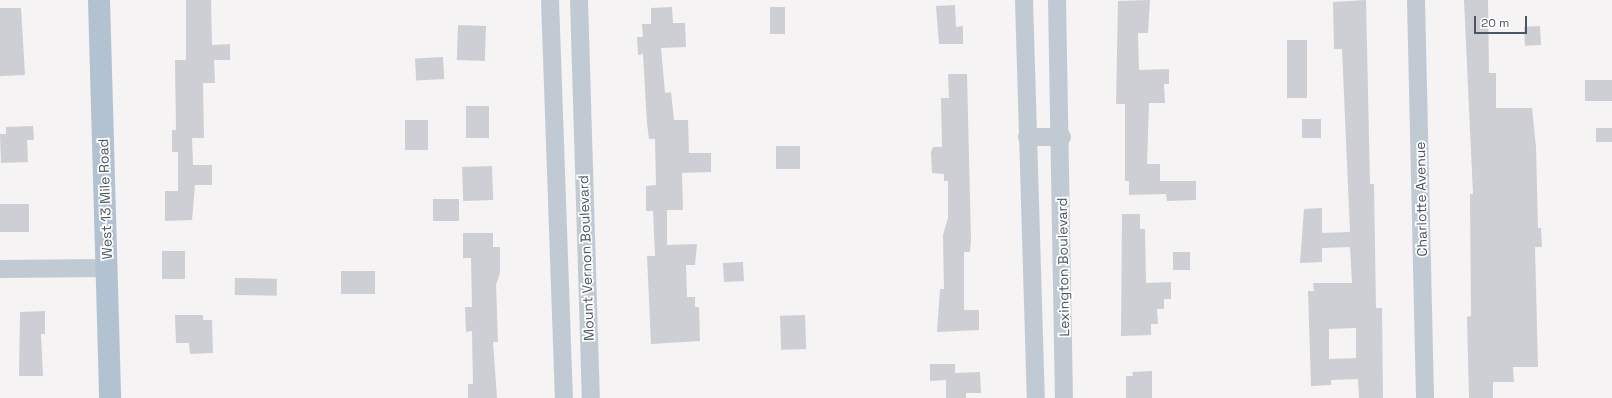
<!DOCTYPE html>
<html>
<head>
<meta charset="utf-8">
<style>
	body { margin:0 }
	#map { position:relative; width:1612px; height:398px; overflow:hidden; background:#f5f3f3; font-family:"Space Grotesk",sans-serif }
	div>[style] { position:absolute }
	.building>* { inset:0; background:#cdcfd5; transform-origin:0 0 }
	.minor>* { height:18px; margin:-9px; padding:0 9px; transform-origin:9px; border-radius:9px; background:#c1cad2 }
	.major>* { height:22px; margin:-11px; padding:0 11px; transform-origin:11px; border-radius:11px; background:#b3c2d1 }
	span { translate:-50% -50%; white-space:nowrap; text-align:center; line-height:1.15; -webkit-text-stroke:3.5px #fff; paint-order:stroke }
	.street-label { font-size:14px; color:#4a5661 }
	.scale { position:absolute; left:1474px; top:16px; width:53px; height:18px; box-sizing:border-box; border:2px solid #4a5661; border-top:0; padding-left:5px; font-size:12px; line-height:14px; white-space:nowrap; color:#4a5661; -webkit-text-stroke:3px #fff; paint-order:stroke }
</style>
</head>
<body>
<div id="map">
	<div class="building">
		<div style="clip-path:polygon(186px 0,211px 0,212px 45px,230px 44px,230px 60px,214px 60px,215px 83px,203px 83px,204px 138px,192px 138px,193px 165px,212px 165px,212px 185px,195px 185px,192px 220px,165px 221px,165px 191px,178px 191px,178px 152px,172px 152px,172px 130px,176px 130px,175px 60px,186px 60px)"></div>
		<div style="clip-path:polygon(1150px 0,1148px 33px,1138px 33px,1139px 70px,1169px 69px,1169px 84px,1164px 84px,1165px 103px,1149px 103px,1147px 164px,1160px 164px,1160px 181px,1196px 181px,1196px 200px,1167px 201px,1166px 194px,1129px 195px,1129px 181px,1125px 181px,1125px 104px,1116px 104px,1118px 1px)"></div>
		<div style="clip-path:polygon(evenodd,1366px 0,1370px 184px,1374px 184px,1376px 308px,1382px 308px,1383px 398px,1359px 398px,1358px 379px,1331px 380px,1331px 385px,1311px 386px,1308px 291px,1314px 291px,1313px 283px,1352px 283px,1350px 247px,1322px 248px,1322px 262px,1300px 263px,1304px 209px,1322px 208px,1322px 233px,1350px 232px,1342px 49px,1334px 49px,1333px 2px,1366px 0,1356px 328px,1356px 358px,1329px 359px,1329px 329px,1356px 328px)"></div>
		<div style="clip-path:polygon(1464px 0,1488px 0,1489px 73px,1496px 73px,1496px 108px,1532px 108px,1536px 147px,1538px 228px,1541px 228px,1542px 247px,1535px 247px,1538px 367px,1513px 367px,1514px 382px,1493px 382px,1493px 398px,1469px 398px,1467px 317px,1471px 316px,1470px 194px,1473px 194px)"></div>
		<div style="clip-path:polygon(955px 5px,956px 27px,963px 26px,963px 44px,939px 44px,936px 6px)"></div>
		<div style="clip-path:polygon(672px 7px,673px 23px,685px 23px,686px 47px,661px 48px,665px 93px,671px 92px,674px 120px,688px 120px,689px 153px,711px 153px,711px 172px,682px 173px,683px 210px,667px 210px,667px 245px,697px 244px,695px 265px,686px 265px,687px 297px,695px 297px,695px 307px,699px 307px,700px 341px,651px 344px,647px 256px,655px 256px,653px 211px,646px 211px,646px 186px,656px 185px,655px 139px,649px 139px,647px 123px,643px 54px,638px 55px,637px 37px,643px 37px,642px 24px,651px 24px,651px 8px)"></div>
		<div style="left:770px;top:7px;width:15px;height:27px"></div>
		<div style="clip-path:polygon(0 8px,21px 8px,25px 75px,0 76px)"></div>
		<div style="left:486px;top:26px;width:35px;height:28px;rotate:92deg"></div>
		<div style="left:1540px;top:26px;width:19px;height:16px;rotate:87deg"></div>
		<div style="left:1287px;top:40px;width:20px;height:58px"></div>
		<div style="left:443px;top:57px;width:22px;height:28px;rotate:87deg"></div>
		<div style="clip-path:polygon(948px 74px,967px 74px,971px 240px,970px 252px,964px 252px,964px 310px,979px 310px,979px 330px,937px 332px,940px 289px,944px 289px,943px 235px,948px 218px,948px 181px,944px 181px,944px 174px,932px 173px,931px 152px,933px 147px,942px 147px,941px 98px,949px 98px)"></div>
		<div style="left:1612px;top:80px;width:21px;height:27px;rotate:90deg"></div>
		<div style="left:489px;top:106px;width:32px;height:23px;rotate:90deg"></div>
		<div style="left:1302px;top:119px;width:19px;height:19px"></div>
		<div style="left:405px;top:120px;width:23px;height:30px"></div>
		<div style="clip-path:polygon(33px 126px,34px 140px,27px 140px,28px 162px,1px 163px,0 134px,6px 134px,6px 127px)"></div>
		<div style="left:1596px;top:128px;width:16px;height:14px"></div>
		<div style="left:776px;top:146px;width:24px;height:23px"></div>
		<div style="left:492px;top:166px;width:34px;height:30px;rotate:88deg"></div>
		<div style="left:459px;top:199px;width:22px;height:26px;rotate:90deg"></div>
		<div style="left:0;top:204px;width:29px;height:28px"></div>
		<div style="clip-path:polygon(1122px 214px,1140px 214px,1140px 229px,1145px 229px,1146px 283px,1171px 282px,1171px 299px,1164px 299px,1164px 309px,1157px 309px,1158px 324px,1151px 324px,1151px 335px,1121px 336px)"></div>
		<div style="clip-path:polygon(463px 233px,493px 233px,493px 247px,500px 247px,500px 273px,496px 285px,498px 342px,493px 342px,497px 398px,468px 398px,468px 384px,473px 384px,472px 331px,466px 332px,465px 307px,472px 307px,471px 258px,463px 258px)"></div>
		<div style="left:162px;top:251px;width:23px;height:28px"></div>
		<div style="left:1173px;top:252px;width:17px;height:18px"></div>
		<div style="left:743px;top:262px;width:19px;height:20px;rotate:87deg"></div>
		<div style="left:375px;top:271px;width:23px;height:34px;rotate:90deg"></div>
		<div style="left:235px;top:278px;width:42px;height:17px;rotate:1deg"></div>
		<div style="clip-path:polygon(45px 311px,45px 334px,41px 334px,43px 376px,19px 376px,20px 312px)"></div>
		<div style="clip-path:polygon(175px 315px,203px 315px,203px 320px,212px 320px,213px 353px,190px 354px,189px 343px,176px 343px)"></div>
		<div style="left:805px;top:315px;width:34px;height:25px;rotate:88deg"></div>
		<div style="clip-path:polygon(930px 364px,955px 364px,955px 373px,980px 372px,981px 393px,966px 393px,966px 398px,946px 398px,946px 380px,930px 381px)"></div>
		<div style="clip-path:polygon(1152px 371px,1152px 398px,1126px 398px,1126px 376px,1133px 376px,1132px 372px)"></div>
	</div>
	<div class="minor">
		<div style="left:550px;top:0;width:398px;rotate:88deg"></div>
		<div style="left:579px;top:0;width:398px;rotate:88.3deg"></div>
		<div style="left:1024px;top:0;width:398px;rotate:88.3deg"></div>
		<div style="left:1057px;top:0;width:398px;rotate:89deg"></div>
		<div style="left:1416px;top:0;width:398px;rotate:88.7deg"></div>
		<div style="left:1027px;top:137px;width:35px"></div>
		<div style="left:0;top:269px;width:107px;rotate:-0.5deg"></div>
	</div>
	<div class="major">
		<div style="left:99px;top:0;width:398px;rotate:88.4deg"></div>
	</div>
	<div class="street-label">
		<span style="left:105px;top:199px;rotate:-92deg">West 13 Mile Road</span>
		<span style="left:1421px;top:199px;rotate:-91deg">Charlotte Avenue</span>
		<span style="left:586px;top:258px;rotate:-92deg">Mount Vernon Boulevard</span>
		<span style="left:1063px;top:267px;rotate:-91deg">Lexington Boulevard</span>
	</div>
	<div class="scale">20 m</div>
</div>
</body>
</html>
